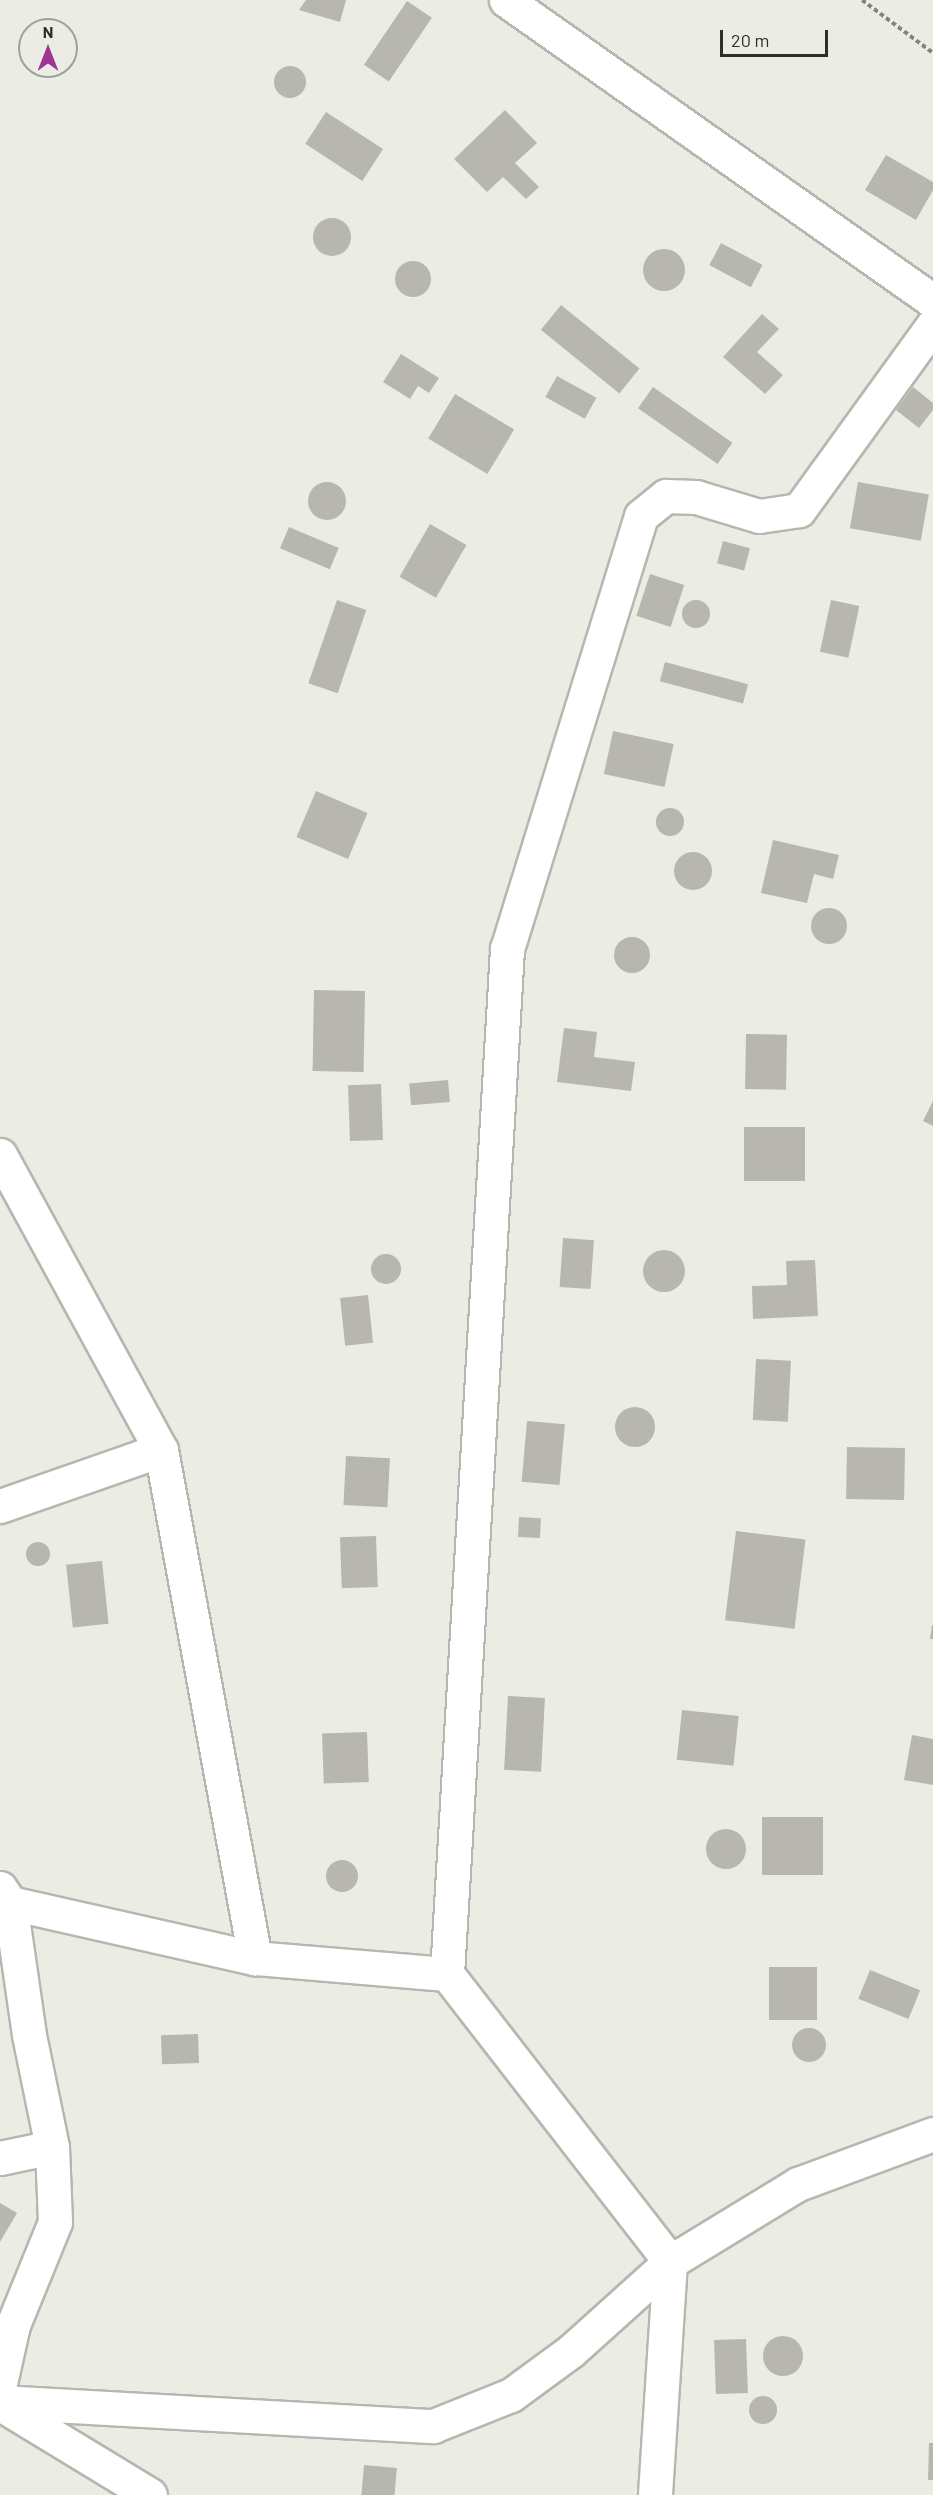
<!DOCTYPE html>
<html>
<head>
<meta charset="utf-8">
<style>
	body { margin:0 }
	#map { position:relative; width:933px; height:2495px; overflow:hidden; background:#ebece3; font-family:Barlow,sans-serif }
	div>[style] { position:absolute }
	.building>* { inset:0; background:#b7b7af; transform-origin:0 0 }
	.round { border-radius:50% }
	.path>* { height:4px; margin-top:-2px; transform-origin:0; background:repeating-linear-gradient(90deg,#83847e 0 4.5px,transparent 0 7.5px) }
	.roads { filter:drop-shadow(2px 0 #b7b7af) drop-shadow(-2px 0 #b7b7af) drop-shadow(0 2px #b7b7af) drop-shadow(0 -2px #b7b7af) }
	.minor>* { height:33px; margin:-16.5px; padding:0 16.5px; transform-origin:16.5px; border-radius:16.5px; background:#fff }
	span { translate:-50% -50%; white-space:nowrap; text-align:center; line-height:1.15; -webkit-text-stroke:4.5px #ebece3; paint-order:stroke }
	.north { position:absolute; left:18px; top:18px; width:60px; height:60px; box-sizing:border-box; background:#ebece3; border:2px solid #9fa099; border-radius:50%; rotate:0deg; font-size:16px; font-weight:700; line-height:24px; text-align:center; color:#2e2e2b }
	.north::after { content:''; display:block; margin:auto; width:21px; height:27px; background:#a03393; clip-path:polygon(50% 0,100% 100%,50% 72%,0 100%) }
	.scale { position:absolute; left:720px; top:30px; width:108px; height:27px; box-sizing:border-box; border:3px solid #2e2e2b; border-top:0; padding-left:8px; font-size:18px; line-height:21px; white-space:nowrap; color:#2e2e2b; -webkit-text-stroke:4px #ebece3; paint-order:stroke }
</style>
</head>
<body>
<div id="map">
	<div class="building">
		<div style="clip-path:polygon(306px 0,346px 0,340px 22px,299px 10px)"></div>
		<div style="left:407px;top:1px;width:30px;height:77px;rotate:34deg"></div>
		<div class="round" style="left:274px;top:66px;width:32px;height:32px"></div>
		<div style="clip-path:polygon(505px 110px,537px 143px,515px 163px,539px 187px,526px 199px,503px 177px,487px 192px,454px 159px)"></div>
		<div style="left:326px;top:112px;width:68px;height:38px;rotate:33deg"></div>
		<div style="clip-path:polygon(886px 155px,933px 182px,933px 190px,916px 220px,865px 190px)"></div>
		<div class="round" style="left:313px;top:218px;width:38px;height:38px"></div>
		<div style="left:721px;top:243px;width:47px;height:25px;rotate:28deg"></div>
		<div class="round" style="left:643px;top:249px;width:42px;height:42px"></div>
		<div class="round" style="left:395px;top:261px;width:36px;height:36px"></div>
		<div style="left:561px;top:305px;width:101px;height:32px;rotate:39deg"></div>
		<div style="clip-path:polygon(762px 314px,779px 329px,757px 352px,783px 375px,765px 394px,723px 357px)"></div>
		<div style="clip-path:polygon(401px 354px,439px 378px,429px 393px,418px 386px,410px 399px,383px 382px)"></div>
		<div style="left:557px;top:376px;width:45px;height:24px;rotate:29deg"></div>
		<div style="left:653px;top:387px;width:97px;height:26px;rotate:35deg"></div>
		<div style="clip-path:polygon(913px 387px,933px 403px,933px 410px,919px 428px,896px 410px)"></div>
		<div style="left:455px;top:394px;width:69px;height:52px;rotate:31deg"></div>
		<div class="round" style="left:308px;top:482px;width:38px;height:38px"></div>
		<div style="left:858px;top:482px;width:72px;height:47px;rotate:10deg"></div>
		<div style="left:430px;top:524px;width:42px;height:61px;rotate:30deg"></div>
		<div style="left:289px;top:527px;width:54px;height:23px;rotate:23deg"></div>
		<div style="left:723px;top:541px;width:28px;height:23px;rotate:15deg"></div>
		<div style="left:650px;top:574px;width:36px;height:44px;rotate:18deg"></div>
		<div class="round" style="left:682px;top:600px;width:28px;height:28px"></div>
		<div style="left:337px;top:600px;width:31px;height:88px;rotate:19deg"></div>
		<div style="left:831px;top:600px;width:29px;height:53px;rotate:12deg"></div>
		<div style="left:665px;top:662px;width:86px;height:20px;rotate:15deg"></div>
		<div style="left:613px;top:731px;width:62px;height:44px;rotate:12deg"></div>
		<div style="left:316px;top:791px;width:56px;height:50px;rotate:23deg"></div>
		<div class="round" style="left:656px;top:808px;width:28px;height:28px"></div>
		<div style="clip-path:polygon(773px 840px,839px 855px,833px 879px,814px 874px,807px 903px,761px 893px)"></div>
		<div class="round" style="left:674px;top:852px;width:38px;height:38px"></div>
		<div class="round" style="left:811px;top:908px;width:36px;height:36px"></div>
		<div class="round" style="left:614px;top:937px;width:36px;height:36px"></div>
		<div style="left:314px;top:990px;width:51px;height:81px;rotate:1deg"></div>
		<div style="clip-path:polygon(564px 1028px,597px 1032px,594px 1057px,635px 1062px,631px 1091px,557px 1082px)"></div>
		<div style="left:746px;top:1034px;width:41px;height:55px;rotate:1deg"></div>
		<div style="left:448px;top:1080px;width:22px;height:39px;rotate:85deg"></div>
		<div style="left:381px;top:1084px;width:56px;height:33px;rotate:88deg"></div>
		<div style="clip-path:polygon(933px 1101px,933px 1126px,923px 1121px)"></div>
		<div style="left:744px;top:1127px;width:61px;height:54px"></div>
		<div style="left:563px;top:1238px;width:31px;height:49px;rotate:4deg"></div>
		<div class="round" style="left:643px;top:1250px;width:42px;height:42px"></div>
		<div class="round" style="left:371px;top:1254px;width:30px;height:30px"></div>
		<div style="clip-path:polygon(815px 1260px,818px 1316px,753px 1319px,752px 1286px,787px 1285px,786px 1261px)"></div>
		<div style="left:368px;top:1295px;width:48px;height:28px;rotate:84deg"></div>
		<div style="left:756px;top:1359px;width:35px;height:61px;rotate:3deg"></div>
		<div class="round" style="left:615px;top:1407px;width:40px;height:40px"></div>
		<div style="left:527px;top:1421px;width:38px;height:61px;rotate:5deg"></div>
		<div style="left:847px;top:1447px;width:58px;height:52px;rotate:1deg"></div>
		<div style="left:346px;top:1456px;width:44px;height:49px;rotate:3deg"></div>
		<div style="left:519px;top:1517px;width:22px;height:20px;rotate:3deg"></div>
		<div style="left:736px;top:1531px;width:70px;height:90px;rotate:7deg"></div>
		<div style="left:376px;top:1536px;width:51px;height:36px;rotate:88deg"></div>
		<div class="round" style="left:26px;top:1542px;width:24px;height:24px"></div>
		<div style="left:102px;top:1561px;width:63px;height:36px;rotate:84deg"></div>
		<div style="clip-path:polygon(932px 1625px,933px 1625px,933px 1639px,930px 1639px)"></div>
		<div style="left:508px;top:1696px;width:37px;height:74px;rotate:3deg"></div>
		<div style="left:682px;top:1710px;width:57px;height:50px;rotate:6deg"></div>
		<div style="left:367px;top:1732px;width:50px;height:45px;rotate:88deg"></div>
		<div style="clip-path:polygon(912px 1735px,933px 1739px,933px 1785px,904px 1780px)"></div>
		<div style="left:762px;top:1817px;width:61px;height:58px"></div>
		<div class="round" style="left:706px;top:1829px;width:40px;height:40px"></div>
		<div class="round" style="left:326px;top:1860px;width:32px;height:32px"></div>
		<div style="left:769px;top:1967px;width:48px;height:53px"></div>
		<div style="left:870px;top:1970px;width:54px;height:31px;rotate:22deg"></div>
		<div class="round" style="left:792px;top:2028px;width:34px;height:34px"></div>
		<div style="left:198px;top:2034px;width:29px;height:37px;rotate:88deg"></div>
		<div style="clip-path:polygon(0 2203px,17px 2213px,0 2242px)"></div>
		<div class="round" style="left:763px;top:2336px;width:40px;height:40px"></div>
		<div style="left:746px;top:2339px;width:54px;height:32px;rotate:88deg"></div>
		<div class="round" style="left:749px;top:2396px;width:28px;height:28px"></div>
		<div style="clip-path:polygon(929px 2443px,933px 2443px,933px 2480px,928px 2480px)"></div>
		<div style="left:364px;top:2465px;width:33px;height:30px;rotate:5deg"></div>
	</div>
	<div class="path">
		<div style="left:862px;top:0;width:89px;rotate:36.7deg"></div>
	</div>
	<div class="roads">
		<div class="minor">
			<div style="left:506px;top:0;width:522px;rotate:35.18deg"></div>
			<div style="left:0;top:1155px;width:336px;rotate:61.4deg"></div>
			<div style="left:161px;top:1450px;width:517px;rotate:79.52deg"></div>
			<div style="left:0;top:1506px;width:170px;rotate:-19.2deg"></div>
			<div style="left:0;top:1888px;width:18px;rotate:56deg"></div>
			<div style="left:10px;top:1903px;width:133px;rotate:81.8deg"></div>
			<div style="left:29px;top:2035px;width:114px;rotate:78.4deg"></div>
			<div style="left:52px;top:2147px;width:75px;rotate:87.7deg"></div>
			<div style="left:55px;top:2222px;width:111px;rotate:112.2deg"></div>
			<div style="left:13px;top:2325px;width:59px;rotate:102.6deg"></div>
			<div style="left:0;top:1907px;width:11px;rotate:-22deg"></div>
			<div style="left:10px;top:1903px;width:251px;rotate:12.7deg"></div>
			<div style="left:255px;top:1958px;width:193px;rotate:4.8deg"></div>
			<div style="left:447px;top:1974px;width:364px;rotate:52.2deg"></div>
			<div style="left:670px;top:2262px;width:233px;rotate:93.7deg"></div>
			<div style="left:447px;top:1974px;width:1027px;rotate:-86.65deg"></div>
			<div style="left:507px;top:949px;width:453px;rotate:-72.8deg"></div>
			<div style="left:641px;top:516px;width:32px;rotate:-39deg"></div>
			<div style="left:666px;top:496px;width:30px;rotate:2deg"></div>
			<div style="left:696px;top:497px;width:66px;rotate:16.8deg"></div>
			<div style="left:759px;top:516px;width:40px;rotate:-8.5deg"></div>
			<div style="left:799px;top:510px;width:228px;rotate:-54.1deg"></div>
			<div style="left:0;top:2158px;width:53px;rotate:-11.9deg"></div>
			<div style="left:0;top:2402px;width:434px;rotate:3.2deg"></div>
			<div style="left:433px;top:2426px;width:84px;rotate:-21.7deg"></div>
			<div style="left:511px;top:2395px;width:74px;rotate:-36.3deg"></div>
			<div style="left:571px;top:2351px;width:133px;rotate:-42deg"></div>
			<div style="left:670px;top:2262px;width:150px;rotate:-31.4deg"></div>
			<div style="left:798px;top:2184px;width:144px;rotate:-20.3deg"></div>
			<div style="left:2px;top:2405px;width:173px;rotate:31.3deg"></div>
		</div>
	</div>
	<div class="north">N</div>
	<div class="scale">20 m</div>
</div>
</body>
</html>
